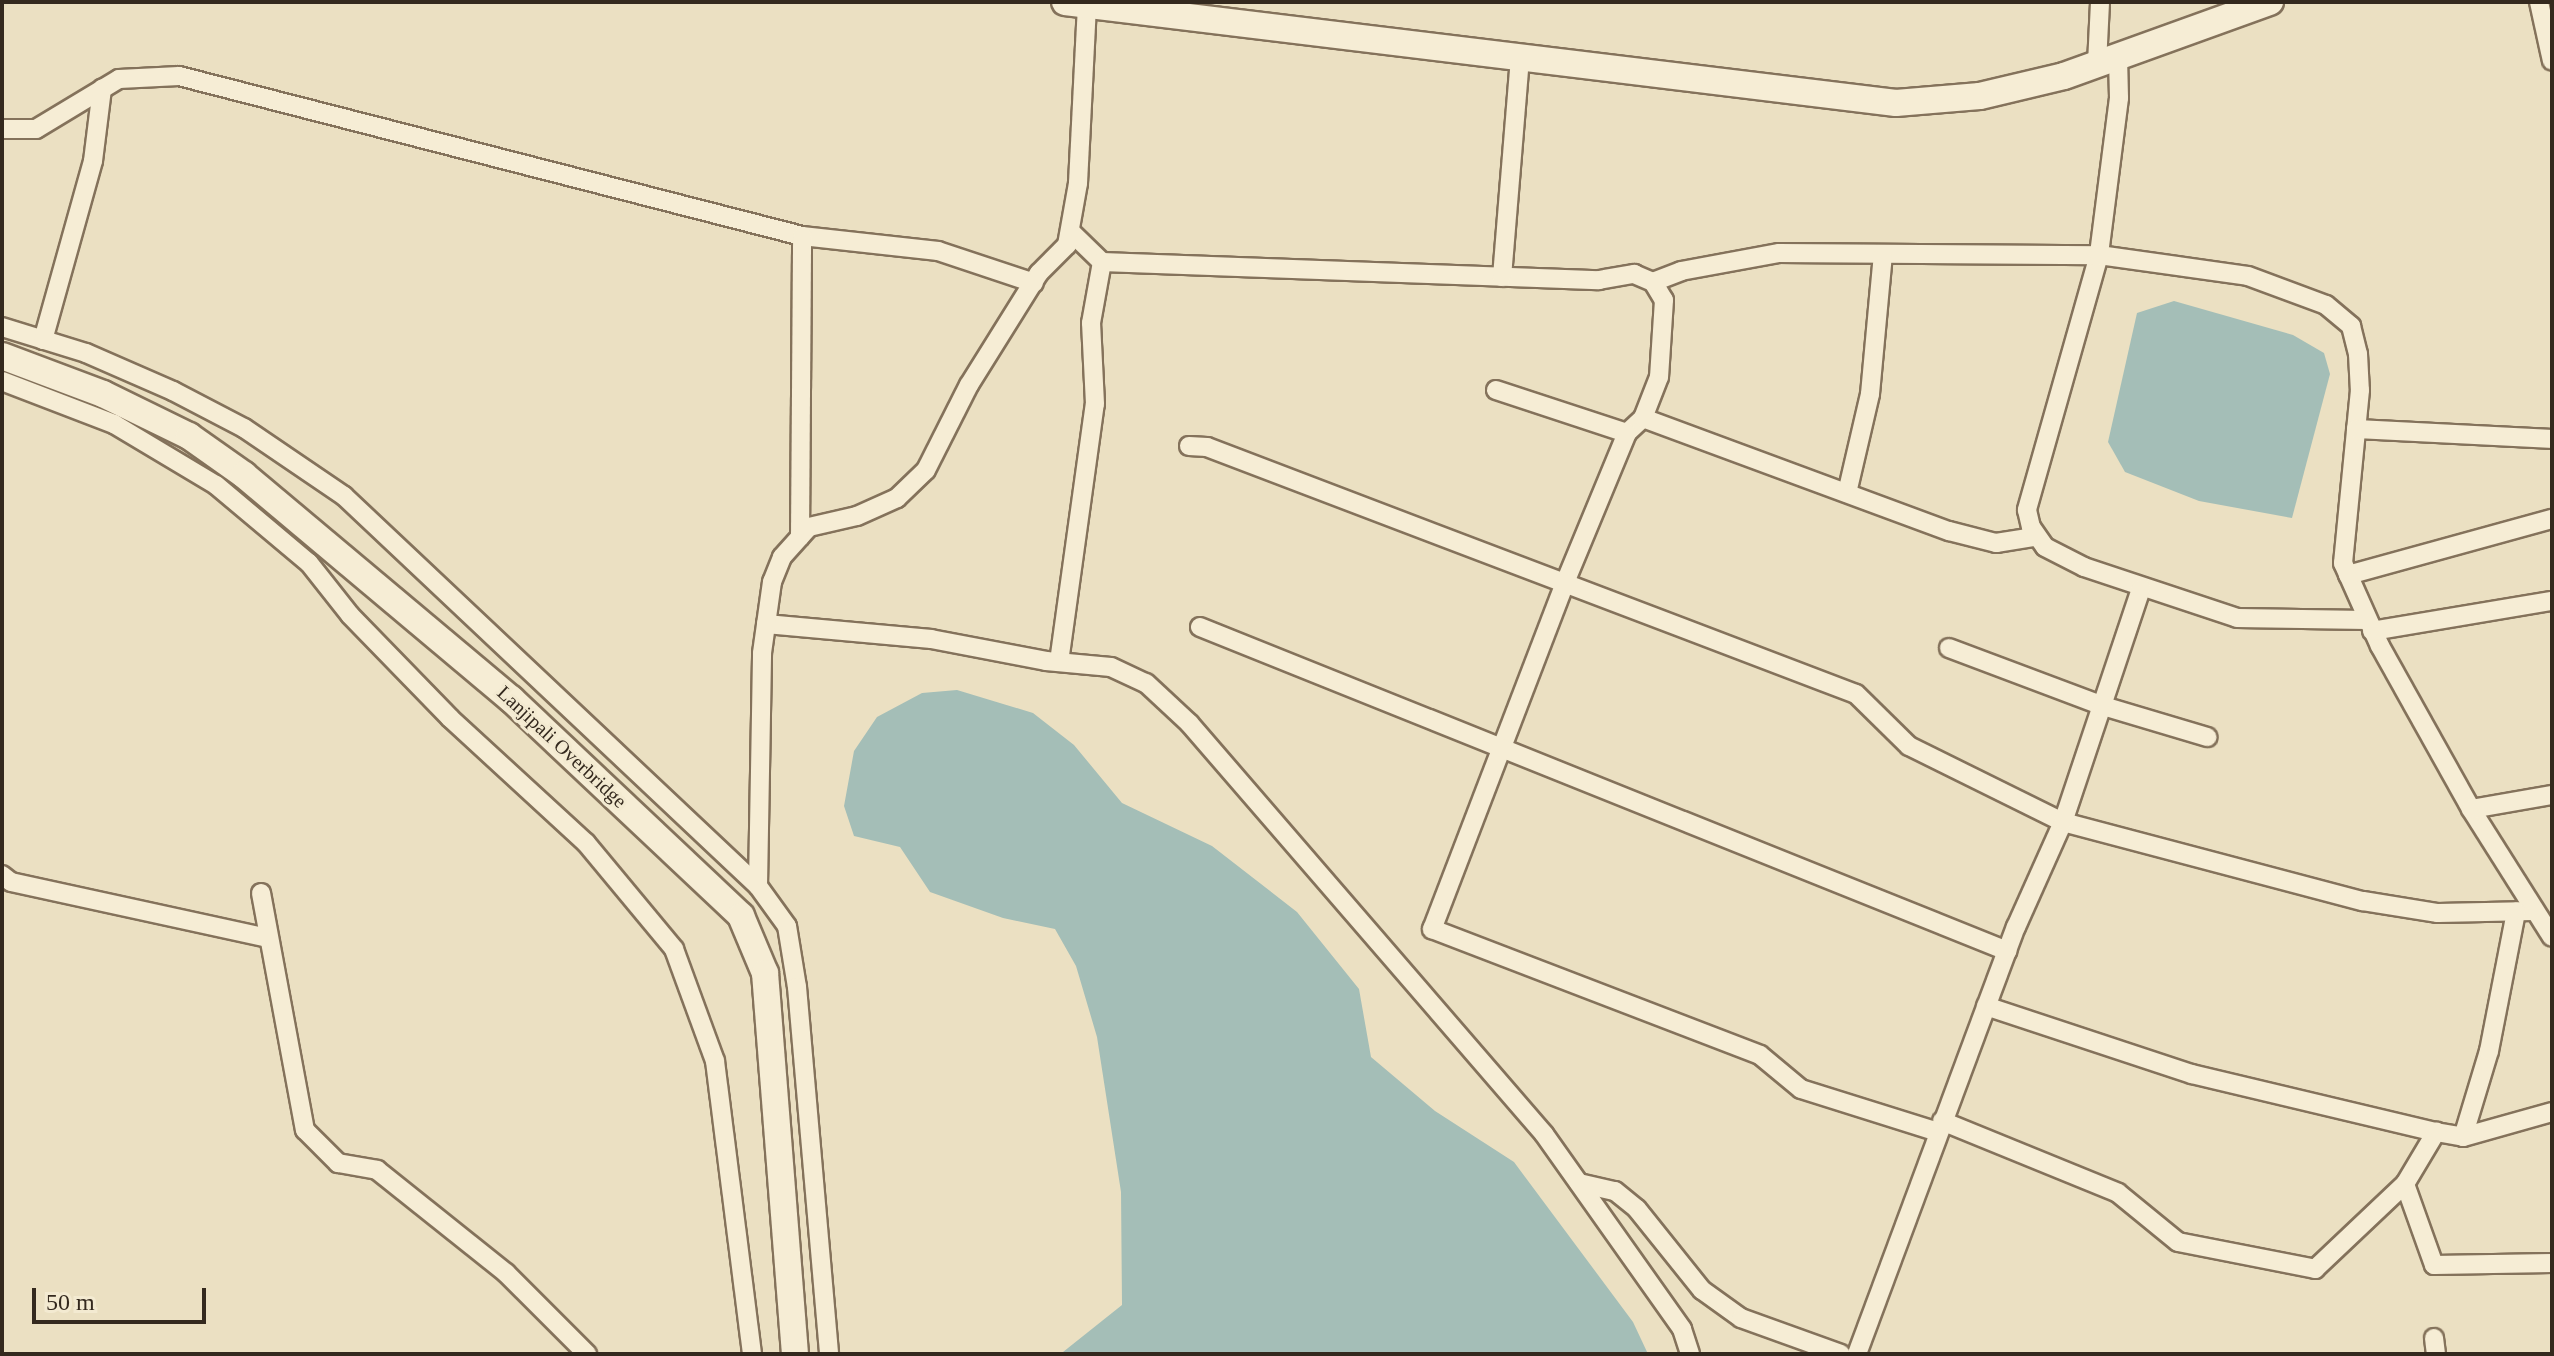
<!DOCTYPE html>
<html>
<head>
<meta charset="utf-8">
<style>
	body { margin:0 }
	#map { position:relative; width:2554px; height:1356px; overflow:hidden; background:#ebe0c2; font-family:Georgia,serif }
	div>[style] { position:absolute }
	.water>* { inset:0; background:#a4beb7 }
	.roads { filter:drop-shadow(2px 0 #84725b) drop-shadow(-2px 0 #84725b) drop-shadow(0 2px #84725b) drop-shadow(0 -2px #84725b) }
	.street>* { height:18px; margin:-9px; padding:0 9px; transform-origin:9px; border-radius:9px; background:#f6edd5 }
	.secondary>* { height:26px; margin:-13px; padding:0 13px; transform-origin:13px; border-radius:13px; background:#f6edd5 }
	span { translate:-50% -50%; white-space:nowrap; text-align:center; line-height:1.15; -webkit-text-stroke:6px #f3ead1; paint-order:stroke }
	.street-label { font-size:20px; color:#34291e }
	.frame { position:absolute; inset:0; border:4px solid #34291e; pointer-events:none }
	.scale { position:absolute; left:32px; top:1288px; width:174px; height:36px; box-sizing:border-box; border:4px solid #34291e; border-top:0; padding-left:10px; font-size:24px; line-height:28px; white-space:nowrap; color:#34291e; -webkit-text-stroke:6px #f3ead1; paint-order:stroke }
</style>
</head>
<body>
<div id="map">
	<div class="water">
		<div style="clip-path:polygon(2174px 301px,2293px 335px,2324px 353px,2330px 374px,2292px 518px,2199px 501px,2125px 472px,2108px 442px,2137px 313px)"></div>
		<div style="clip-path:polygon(957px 690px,1033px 713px,1074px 745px,1122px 803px,1212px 846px,1297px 912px,1359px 989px,1371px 1057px,1435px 1111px,1514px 1162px,1633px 1322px,1648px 1354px,1043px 1354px,1063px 1352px,1122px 1305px,1121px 1192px,1097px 1037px,1076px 966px,1055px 929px,1003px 918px,930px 892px,900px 847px,854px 836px,844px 806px,854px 751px,877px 717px,922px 693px)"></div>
	</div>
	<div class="roads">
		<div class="street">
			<div style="left:2539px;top:2px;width:60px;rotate:77.6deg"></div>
			<div style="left:2118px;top:57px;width:41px;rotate:88.6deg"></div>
			<div style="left:2119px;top:98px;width:158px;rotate:97.3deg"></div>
			<div style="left:2099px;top:255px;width:265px;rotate:105.8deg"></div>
			<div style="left:2027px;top:510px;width:17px;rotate:77deg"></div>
			<div style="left:2031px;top:527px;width:24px;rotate:55deg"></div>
			<div style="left:2045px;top:547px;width:44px;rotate:27.1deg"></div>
			<div style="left:2084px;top:567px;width:161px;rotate:18.4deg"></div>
			<div style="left:2237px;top:618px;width:130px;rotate:0.9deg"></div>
			<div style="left:2097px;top:64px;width:62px;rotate:-87.2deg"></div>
			<div style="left:2px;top:129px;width:34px"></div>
			<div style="left:36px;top:129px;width:97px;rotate:-31.1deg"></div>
			<div style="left:119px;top:79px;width:60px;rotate:-2.9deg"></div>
			<div style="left:179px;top:76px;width:643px;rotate:14.4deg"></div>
			<div style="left:802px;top:236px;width:137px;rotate:6.3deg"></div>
			<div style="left:938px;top:251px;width:101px;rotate:18.4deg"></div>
			<div style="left:1071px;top:232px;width:43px;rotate:44.1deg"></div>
			<div style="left:1102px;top:262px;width:497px;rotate:2.1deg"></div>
			<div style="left:1599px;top:280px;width:36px;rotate:-10deg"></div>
			<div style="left:1634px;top:274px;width:21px;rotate:23deg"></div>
			<div style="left:1653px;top:282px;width:21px;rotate:59deg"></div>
			<div style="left:1664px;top:300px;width:77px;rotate:93.7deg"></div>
			<div style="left:1659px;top:377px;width:44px;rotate:111.3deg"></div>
			<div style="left:1643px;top:418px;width:22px;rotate:137deg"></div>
			<div style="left:1627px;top:433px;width:162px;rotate:112.5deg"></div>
			<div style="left:1565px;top:583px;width:371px;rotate:111deg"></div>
			<div style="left:1432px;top:929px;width:351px;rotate:21deg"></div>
			<div style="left:1760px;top:1055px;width:53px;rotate:39.7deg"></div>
			<div style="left:1801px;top:1089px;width:144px;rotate:17.4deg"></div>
			<div style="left:1502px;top:277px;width:221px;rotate:-85.3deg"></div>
			<div style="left:1653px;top:282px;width:30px;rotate:-21deg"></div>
			<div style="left:1681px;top:271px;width:100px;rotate:-10.4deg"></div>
			<div style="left:1779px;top:253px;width:320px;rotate:0.4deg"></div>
			<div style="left:2099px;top:255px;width:150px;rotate:8deg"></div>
			<div style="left:2248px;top:276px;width:83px;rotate:20.4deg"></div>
			<div style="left:2326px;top:305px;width:33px;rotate:40deg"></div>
			<div style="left:2351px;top:326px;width:29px;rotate:76deg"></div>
			<div style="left:2358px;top:354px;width:36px;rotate:87deg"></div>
			<div style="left:2360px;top:390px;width:174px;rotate:95.6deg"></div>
			<div style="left:2343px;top:563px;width:91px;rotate:66deg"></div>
			<div style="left:2380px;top:646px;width:187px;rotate:60.8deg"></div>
			<div style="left:2471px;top:809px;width:151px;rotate:57.7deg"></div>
			<div style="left:2px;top:327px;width:88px;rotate:17.2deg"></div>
			<div style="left:86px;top:353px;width:95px;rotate:23.6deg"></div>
			<div style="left:173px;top:391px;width:80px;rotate:27.5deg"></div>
			<div style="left:244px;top:428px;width:121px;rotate:34.2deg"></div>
			<div style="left:344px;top:496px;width:569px;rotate:43.29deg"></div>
			<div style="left:758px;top:886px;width:49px;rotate:54.1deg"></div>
			<div style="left:787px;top:926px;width:62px;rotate:80.7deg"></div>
			<div style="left:797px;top:987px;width:368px;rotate:85deg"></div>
			<div style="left:43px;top:340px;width:186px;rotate:-74.4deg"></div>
			<div style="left:93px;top:161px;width:73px;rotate:-82.9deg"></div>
			<div style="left:2px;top:381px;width:120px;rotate:21deg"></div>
			<div style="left:114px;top:424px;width:119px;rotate:30.9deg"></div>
			<div style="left:216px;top:485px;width:121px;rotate:40deg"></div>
			<div style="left:309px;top:563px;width:66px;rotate:51.7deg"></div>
			<div style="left:350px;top:615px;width:144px;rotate:45.8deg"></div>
			<div style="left:450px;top:718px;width:185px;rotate:42.6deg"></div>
			<div style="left:586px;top:843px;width:138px;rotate:50.3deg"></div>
			<div style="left:674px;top:949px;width:119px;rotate:69.9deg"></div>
			<div style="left:715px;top:1061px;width:295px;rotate:82.8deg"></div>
			<div style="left:1496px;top:390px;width:138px;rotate:18.2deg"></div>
			<div style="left:1643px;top:418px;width:326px;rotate:20.3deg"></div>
			<div style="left:1949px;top:531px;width:49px;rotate:14.3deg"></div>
			<div style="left:1996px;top:543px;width:39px;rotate:-9deg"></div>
			<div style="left:2356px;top:429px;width:196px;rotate:2.9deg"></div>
			<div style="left:1189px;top:446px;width:18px;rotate:3deg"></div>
			<div style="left:1207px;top:447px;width:694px;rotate:20.84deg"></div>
			<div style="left:1856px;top:694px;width:74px;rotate:44.5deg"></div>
			<div style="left:1909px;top:746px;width:172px;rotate:26.3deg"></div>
			<div style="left:2063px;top:822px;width:310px;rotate:14.8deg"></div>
			<div style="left:2363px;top:901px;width:76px;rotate:9.1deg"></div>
			<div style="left:2438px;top:913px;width:95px;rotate:-1.2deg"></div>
			<div style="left:1847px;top:493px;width:102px;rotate:-76.9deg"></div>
			<div style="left:1870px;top:394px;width:140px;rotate:-84.7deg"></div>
			<div style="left:800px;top:537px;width:301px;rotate:-89.6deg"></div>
			<div style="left:2348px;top:575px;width:212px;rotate:-15.4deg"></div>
			<div style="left:766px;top:624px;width:166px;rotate:5.2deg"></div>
			<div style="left:931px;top:639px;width:117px;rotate:10.8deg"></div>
			<div style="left:1046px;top:661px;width:65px;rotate:5.3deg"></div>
			<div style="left:1111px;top:667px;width:38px;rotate:25deg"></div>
			<div style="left:1146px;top:683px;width:59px;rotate:42.9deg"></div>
			<div style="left:1189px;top:723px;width:543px;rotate:49.18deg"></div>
			<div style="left:1544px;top:1134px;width:239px;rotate:54.7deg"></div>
			<div style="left:1682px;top:1329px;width:26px;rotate:72deg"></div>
			<div style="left:1200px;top:627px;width:870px;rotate:21.87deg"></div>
			<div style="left:2372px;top:631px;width:182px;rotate:-9.5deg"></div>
			<div style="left:1949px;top:648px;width:165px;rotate:20.6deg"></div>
			<div style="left:2103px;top:706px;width:109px;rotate:16.6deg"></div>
			<div style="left:1059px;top:662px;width:260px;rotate:-82.1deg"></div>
			<div style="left:1095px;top:404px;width:81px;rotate:-92.8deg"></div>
			<div style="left:1091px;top:323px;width:62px;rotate:-79.8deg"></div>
			<div style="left:2471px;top:809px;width:82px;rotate:-9.8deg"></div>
			<div style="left:2px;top:875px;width:11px;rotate:38deg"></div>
			<div style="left:11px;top:882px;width:263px;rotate:12.3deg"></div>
			<div style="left:758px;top:886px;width:233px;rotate:-89deg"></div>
			<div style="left:762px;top:653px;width:72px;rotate:-82deg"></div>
			<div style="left:772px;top:582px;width:27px;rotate:-68deg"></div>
			<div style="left:782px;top:557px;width:40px;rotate:-48deg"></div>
			<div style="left:809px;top:527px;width:49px;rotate:-12.9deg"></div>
			<div style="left:857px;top:516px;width:44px;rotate:-24.2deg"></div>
			<div style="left:897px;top:498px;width:40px;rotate:-44deg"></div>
			<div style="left:926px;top:470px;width:95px;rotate:-63.2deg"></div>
			<div style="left:969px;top:385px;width:132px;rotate:-58deg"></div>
			<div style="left:1039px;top:273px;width:40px;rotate:-45deg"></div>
			<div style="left:1067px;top:245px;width:63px;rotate:-79.9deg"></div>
			<div style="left:1078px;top:183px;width:177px;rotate:-87.1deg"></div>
			<div style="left:261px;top:893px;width:241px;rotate:79.5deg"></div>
			<div style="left:305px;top:1130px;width:47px;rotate:45deg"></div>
			<div style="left:338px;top:1163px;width:40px;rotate:10deg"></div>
			<div style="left:377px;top:1170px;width:165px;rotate:38.6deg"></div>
			<div style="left:506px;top:1273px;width:115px;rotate:45deg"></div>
			<div style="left:1986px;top:1006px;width:217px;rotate:18.3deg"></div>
			<div style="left:2192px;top:1074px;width:251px;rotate:13.4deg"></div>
			<div style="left:1942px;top:1121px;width:190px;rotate:22.2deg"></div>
			<div style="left:2118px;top:1193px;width:77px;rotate:39.2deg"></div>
			<div style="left:2178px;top:1242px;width:140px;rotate:11.1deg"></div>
			<div style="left:2315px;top:1269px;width:124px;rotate:-43.4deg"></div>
			<div style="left:2405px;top:1184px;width:61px;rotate:-59.2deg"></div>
			<div style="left:2436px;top:1132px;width:27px;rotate:10deg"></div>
			<div style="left:2463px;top:1137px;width:90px;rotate:-73.2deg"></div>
			<div style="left:2489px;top:1051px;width:142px;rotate:-79deg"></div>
			<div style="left:2463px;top:1137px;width:92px;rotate:-15.7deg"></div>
			<div style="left:1579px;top:1183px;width:37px;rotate:13deg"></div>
			<div style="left:1615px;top:1191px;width:28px;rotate:39deg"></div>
			<div style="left:1637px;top:1209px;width:104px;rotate:51.3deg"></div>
			<div style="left:1702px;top:1290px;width:48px;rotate:35.7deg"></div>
			<div style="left:1741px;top:1318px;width:106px;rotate:19.8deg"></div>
			<div style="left:2405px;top:1184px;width:86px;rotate:70.3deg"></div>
			<div style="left:2434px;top:1265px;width:118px;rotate:-1deg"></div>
			<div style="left:2434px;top:1338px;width:16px;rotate:83deg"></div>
			<div style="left:1857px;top:1354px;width:456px;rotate:-69.6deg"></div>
			<div style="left:2016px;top:927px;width:115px;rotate:-65.9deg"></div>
			<div style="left:2063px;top:822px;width:246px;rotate:-71.5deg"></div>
		</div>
		<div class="secondary">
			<div style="left:1065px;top:2px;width:837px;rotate:6.93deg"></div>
			<div style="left:1896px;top:103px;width:84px;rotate:-4.8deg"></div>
			<div style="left:1980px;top:96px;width:86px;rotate:-13.4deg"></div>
			<div style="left:2064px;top:76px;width:219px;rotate:-19.8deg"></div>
			<div style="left:2px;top:356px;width:108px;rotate:20.6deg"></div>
			<div style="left:103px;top:394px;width:96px;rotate:26deg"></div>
			<div style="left:189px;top:436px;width:67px;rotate:35.3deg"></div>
			<div style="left:244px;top:475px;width:349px;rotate:40deg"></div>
			<div style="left:511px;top:699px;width:316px;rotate:43.3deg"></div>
			<div style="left:741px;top:916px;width:62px;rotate:67.2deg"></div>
			<div style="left:765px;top:973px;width:382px;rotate:85.5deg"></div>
		</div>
	</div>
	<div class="street-label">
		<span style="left:562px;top:747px;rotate:43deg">Lanjipali Overbridge</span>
	</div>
	<div class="frame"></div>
	<div class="scale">50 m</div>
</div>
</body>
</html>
